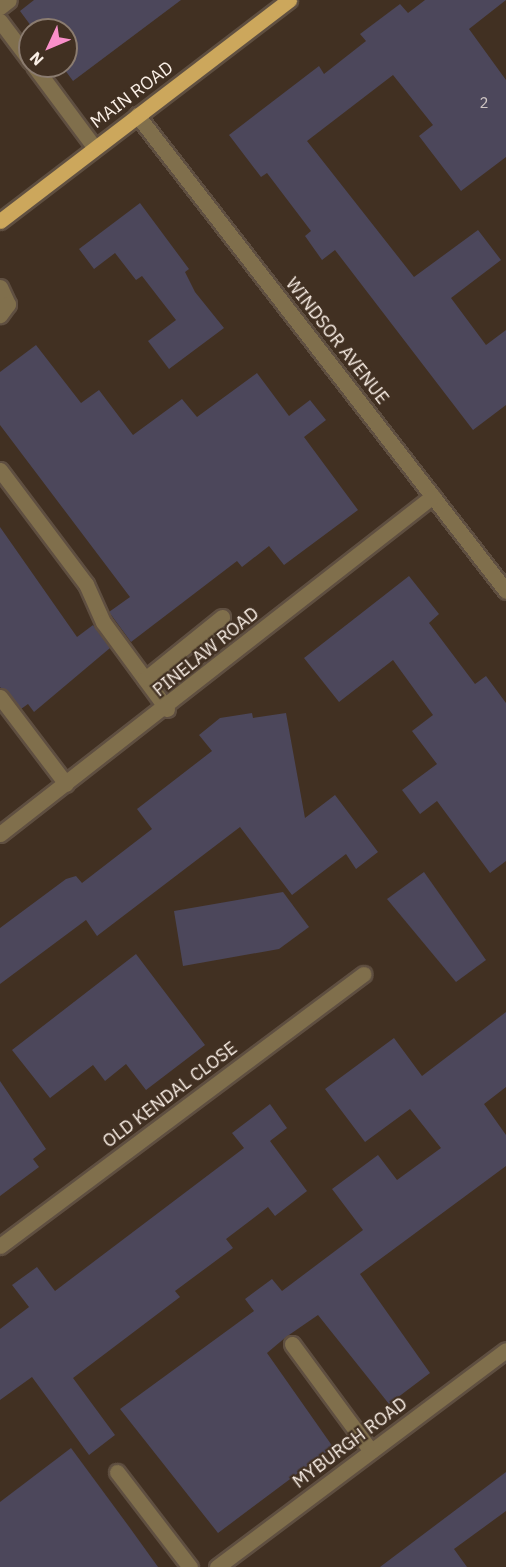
<!DOCTYPE html>
<html>
<head>
<meta charset="utf-8">
<style>
	body { margin:0 }
	#map { position:relative; width:506px; height:1567px; overflow:hidden; background:#413022; font-family:"IBM Plex Sans",sans-serif }
	div>[style] { position:absolute }
	.building>* { inset:0; background:#4c475b }
	.roads { filter:drop-shadow(2px 0 #5f4f41) drop-shadow(-2px 0 #5f4f41) drop-shadow(0 2px #5f4f41) drop-shadow(0 -2px #5f4f41) }
	.minor>* { height:15px; margin:-7.5px; padding:0 7.5px; transform-origin:7.5px; border-radius:7.5px; background:#806f4c }
	.major>* { height:15px; margin:-7.5px; padding:0 7.5px; transform-origin:7.5px; border-radius:7.5px; background:#cca75c }
	span { translate:-50% -50%; white-space:nowrap; text-align:center; line-height:1.15; -webkit-text-stroke:4.5px #413022; paint-order:stroke }
	.number-label { font-size:15px; color:#cec5c3 }
	.number-label span { -webkit-text-stroke-width:0 }
	.street-label { font-size:18px; color:#faefe6 }
	.north { position:absolute; left:18px; top:18px; width:60px; height:60px; box-sizing:border-box; background:#413022; border:2px solid #8b7c70; border-radius:50%; rotate:226deg; font-size:16px; font-weight:700; line-height:24px; text-align:center; color:#faefe6 }
	.north::after { content:''; display:block; margin:auto; width:21px; height:27px; background:#f98fca; clip-path:polygon(50% 0,100% 100%,50% 72%,0 100%) }
</style>
</head>
<body>
<div id="map">
	<div class="building">
		<div style="clip-path:polygon(34px 0,181px 0,73px 81px,62px 66px,66px 66px,66px 30px,34px 30px,20px 11px)"></div>
		<div style="clip-path:polygon(425px 0,506px 0,469px 29px,506px 80px,506px 157px,461px 191px,419px 136px,433px 125px,393px 75px,307px 141px,414px 277px,478px 230px,501px 260px,451px 298px,486px 345px,506px 330px,506px 405px,473px 430px,335px 250px,322px 260px,305px 236px,311px 231px,267px 173px,261px 177px,229px 135px,319px 66px,324px 74px,366px 41px,360px 34px,400px 4px,408px 13px)"></div>
		<div style="clip-path:polygon(140px 203px,189px 269px,185px 272px,195px 292px,224px 328px,169px 369px,148px 341px,176px 320px,142px 276px,136px 280px,115px 253px,94px 269px,79px 249px)"></div>
		<div style="clip-path:polygon(36px 345px,81px 403px,99px 390px,133px 435px,182px 399px,197px 417px,257px 373px,289px 416px,310px 400px,326px 420px,304px 437px,358px 510px,284px 565px,269px 546px,242px 567px,237px 561px,131px 642px,109px 612px,130px 597px,0 425px,0 372px)"></div>
		<div style="clip-path:polygon(0 527px,77px 637px,93px 625px,110px 648px,34px 712px,28px 704px,21px 709px,0 687px)"></div>
		<div style="clip-path:polygon(409px 576px,439px 614px,429px 623px,475px 684px,486px 676px,506px 703px,506px 861px,490px 873px,437px 801px,420px 814px,402px 790px,437px 764px,412px 731px,433px 715px,393px 660px,339px 702px,304px 658px)"></div>
		<div style="clip-path:polygon(252px 713px,253px 718px,286px 713px,305px 818px,335px 795px,378px 852px,356px 869px,346px 854px,292px 895px,240px 827px,97px 936px,86px 920px,0 984px,0 928px,66px 879px,76px 876px,82px 883px,152px 829px,137px 809px,212px 751px,199px 735px,220px 718px)"></div>
		<div style="clip-path:polygon(424px 872px,486px 960px,456px 982px,387px 899px)"></div>
		<div style="clip-path:polygon(283px 892px,309px 927px,279px 949px,183px 966px,174px 911px)"></div>
		<div style="clip-path:polygon(136px 954px,205px 1045px,146px 1090px,126px 1064px,105px 1081px,93px 1065px,50px 1098px,12px 1050px)"></div>
		<div style="clip-path:polygon(506px 1012px,506px 1087px,484px 1104px,506px 1135px,506px 1166px,360px 1274px,430px 1373px,389px 1404px,318px 1315px,286px 1337px,267px 1353px,333px 1447px,218px 1533px,120px 1409px,254px 1311px,245px 1299px,272px 1279px,282px 1291px,363px 1230px,332px 1189px,378px 1155px,397px 1180px,441px 1148px,410px 1109px,365px 1142px,325px 1089px,394px 1038px,422px 1076px)"></div>
		<div style="clip-path:polygon(0 1081px,46px 1149px,33px 1159px,39px 1167px,0 1196px)"></div>
		<div style="clip-path:polygon(270px 1104px,287px 1128px,270px 1141px,307px 1191px,275px 1216px,268px 1207px,226px 1239px,233px 1248px,175px 1291px,180px 1297px,73px 1378px,115px 1435px,89px 1455px,32px 1377px,0 1400px,0 1329px,29px 1307px,12px 1285px,37px 1267px,55px 1291px,244px 1148px,232px 1133px)"></div>
		<div style="clip-path:polygon(71px 1448px,130px 1528px,158px 1567px,0 1567px,0 1502px)"></div>
		<div style="clip-path:polygon(506px 1472px,506px 1511px,454px 1549px,467px 1567px,380px 1567px)"></div>
	</div>
	<div class="roads">
		<div class="minor">
			<div style="left:0;top:7px;width:11px;rotate:-38deg"></div>
			<div style="left:0;top:21px;width:50px;rotate:53.1deg"></div>
			<div style="left:34px;top:66px;width:102px;rotate:53.4deg"></div>
			<div style="left:137px;top:115px;width:602px;rotate:52.22deg"></div>
			<div style="left:0;top:287px;width:19px;rotate:65deg"></div>
			<div style="left:8px;top:304px;width:14px;rotate:126deg"></div>
			<div style="left:0;top:470px;width:143px;rotate:53deg"></div>
			<div style="left:86px;top:584px;width:42px;rotate:65.9deg"></div>
			<div style="left:103px;top:622px;width:108px;rotate:53.7deg"></div>
			<div style="left:145px;top:679px;width:99px;rotate:-38.8deg"></div>
			<div style="left:0;top:697px;width:109px;rotate:52.8deg"></div>
			<div style="left:0;top:834px;width:549px;rotate:-37.98deg"></div>
			<div style="left:0;top:1246px;width:454px;rotate:-36.8deg"></div>
			<div style="left:292px;top:1344px;width:133px;rotate:53.6deg"></div>
			<div style="left:117px;top:1472px;width:120px;rotate:52.5deg"></div>
			<div style="left:217px;top:1567px;width:361px;rotate:-36.9deg"></div>
		</div>
		<div class="major">
			<div style="left:0;top:221px;width:364px;rotate:-37.4deg"></div>
		</div>
	</div>
	<div class="number-label">
		<span style="left:484px;top:103px">2</span>
	</div>
	<div class="street-label">
		<span style="left:132px;top:95px;rotate:-37deg">MAIN ROAD</span>
		<span style="left:337px;top:341px;rotate:52deg">WINDSOR AVENUE</span>
		<span style="left:206px;top:652px;rotate:-39deg">PINELAW ROAD</span>
		<span style="left:170px;top:1095px;rotate:-37deg">OLD KENDAL CLOSE</span>
		<span style="left:350px;top:1443px;rotate:-37deg">MYBURGH ROAD</span>
	</div>
	<div class="north">N</div>
</div>
</body>
</html>
